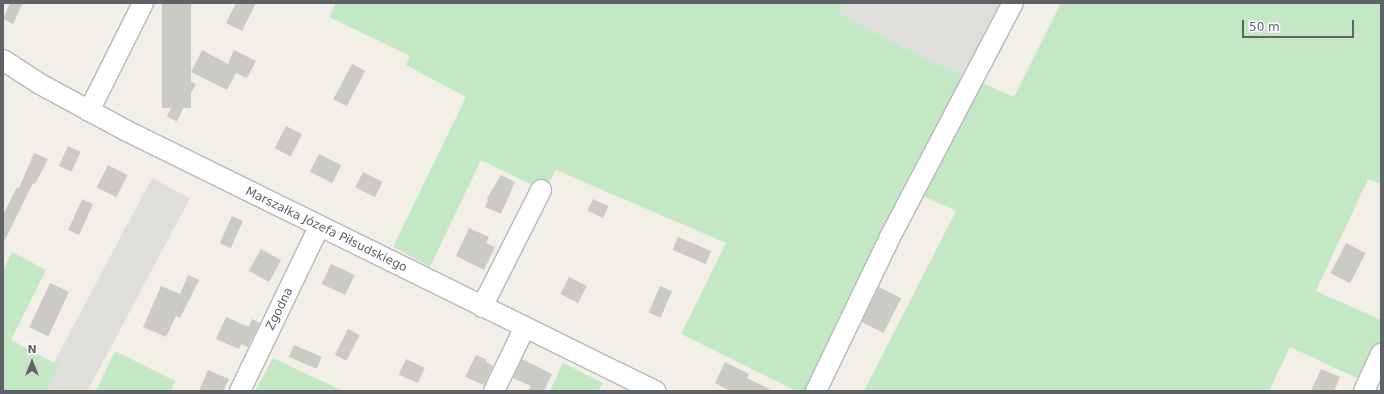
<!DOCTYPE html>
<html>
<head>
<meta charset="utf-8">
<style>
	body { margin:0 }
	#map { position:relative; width:1384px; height:394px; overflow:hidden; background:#f1efe8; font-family:"DejaVu Sans",sans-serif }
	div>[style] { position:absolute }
	.industrial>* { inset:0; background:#e0deda; transform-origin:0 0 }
	.green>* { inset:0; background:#c5e8c4 }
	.building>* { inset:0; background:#cccac5; transform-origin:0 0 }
	.roads { filter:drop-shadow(1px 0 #b5b8bc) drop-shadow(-1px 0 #b5b8bc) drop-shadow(0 1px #b5b8bc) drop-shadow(0 -1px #b5b8bc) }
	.minor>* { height:20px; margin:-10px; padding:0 10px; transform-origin:10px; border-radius:10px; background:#fff }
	span { translate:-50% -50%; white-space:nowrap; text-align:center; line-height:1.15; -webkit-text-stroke:4px #fff; paint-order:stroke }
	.street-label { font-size:12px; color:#5f6368 }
	.frame { position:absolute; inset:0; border:4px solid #5f6368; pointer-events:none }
	.north { position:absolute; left:12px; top:342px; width:40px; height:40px; -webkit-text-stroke:3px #fff; paint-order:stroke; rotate:0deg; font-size:11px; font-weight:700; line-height:16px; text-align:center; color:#5f6368 }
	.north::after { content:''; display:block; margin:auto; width:14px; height:18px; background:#5f6368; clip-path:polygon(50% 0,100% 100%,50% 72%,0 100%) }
	.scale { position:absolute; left:1242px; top:20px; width:112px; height:18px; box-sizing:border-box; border:2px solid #5f6368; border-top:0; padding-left:5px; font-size:12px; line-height:14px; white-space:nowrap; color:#5f6368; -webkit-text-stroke:3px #fff; paint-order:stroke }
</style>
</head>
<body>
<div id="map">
	<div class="industrial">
		<div style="clip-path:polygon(844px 3px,1005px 3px,968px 76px,925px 59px,839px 13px)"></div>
		<div style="left:152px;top:178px;width:43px;height:238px;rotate:28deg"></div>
	</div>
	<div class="green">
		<div style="clip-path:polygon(336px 3px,844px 3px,839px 13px,925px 59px,968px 76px,809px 391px,796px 391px,681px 334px,726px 243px,556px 170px,544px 191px,481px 160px,430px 267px,393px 247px,466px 97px,406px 65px,410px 56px,329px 17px)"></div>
		<div style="clip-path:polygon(1061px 3px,1381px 3px,1381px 184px,1368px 179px,1316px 291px,1381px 320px,1381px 342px,1363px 381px,1290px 347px,1269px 391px,864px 391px,956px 211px,919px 194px,978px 81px,1014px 97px)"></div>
		<div style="clip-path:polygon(12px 252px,46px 270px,11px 340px,59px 365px,46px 391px,3px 391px,3px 271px)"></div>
		<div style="clip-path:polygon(115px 351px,175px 381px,171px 391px,96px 391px)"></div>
		<div style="clip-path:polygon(273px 358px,343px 391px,255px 391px)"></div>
		<div style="clip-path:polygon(563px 363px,603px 383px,598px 391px,550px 391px)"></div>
	</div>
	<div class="building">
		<div style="clip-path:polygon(10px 3px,23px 3px,13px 24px,3px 19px)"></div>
		<div style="left:162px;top:3px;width:29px;height:105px"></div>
		<div style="clip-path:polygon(236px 3px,256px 3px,242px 31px,226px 23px)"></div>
		<div style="clip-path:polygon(202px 50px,228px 64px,234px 50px,256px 61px,247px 78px,236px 73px,227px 90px,191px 72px)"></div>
		<div style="left:352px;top:64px;width:15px;height:40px;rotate:28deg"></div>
		<div style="left:186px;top:79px;width:11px;height:42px;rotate:27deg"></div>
		<div style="left:286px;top:126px;width:18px;height:25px;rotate:27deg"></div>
		<div style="left:68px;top:146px;width:14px;height:22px;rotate:25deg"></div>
		<div style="clip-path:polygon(34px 153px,48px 159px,35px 184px,33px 183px,3px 244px,3px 215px,17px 187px,19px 188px)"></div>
		<div style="left:319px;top:154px;width:25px;height:20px;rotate:27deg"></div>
		<div style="left:108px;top:165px;width:22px;height:25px;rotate:27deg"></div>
		<div style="left:363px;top:172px;width:22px;height:17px;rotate:27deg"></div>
		<div style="clip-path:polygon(501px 175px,515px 182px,501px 214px,485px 207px,488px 200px,487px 198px)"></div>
		<div style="left:82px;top:199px;width:12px;height:34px;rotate:24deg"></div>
		<div style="left:593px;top:199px;width:17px;height:13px;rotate:25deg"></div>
		<div style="left:232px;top:216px;width:12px;height:30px;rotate:24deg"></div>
		<div style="clip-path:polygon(469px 228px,489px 237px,486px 243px,495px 247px,484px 270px,456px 256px)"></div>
		<div style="left:678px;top:237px;width:36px;height:14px;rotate:23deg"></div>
		<div style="left:1346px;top:243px;width:22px;height:34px;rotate:27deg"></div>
		<div style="left:261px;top:249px;width:23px;height:25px;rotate:29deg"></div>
		<div style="left:331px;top:264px;width:26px;height:22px;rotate:25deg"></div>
		<div style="clip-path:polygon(188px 275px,199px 280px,180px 318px,176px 316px,166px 337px,143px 327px,161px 286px,180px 294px)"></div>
		<div style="left:569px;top:277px;width:20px;height:19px;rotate:27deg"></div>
		<div style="left:50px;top:283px;width:21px;height:49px;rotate:25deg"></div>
		<div style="left:660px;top:286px;width:13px;height:29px;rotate:23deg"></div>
		<div style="left:879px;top:287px;width:25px;height:39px;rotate:27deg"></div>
		<div style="clip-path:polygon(226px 317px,249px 327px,252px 319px,260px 323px,248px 347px,241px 344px,239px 349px,216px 339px)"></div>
		<div style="left:348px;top:329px;width:13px;height:29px;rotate:27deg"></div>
		<div style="left:294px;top:345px;width:30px;height:13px;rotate:23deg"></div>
		<div style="clip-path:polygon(476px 355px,487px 360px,486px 362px,493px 366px,484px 385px,465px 377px)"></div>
		<div style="left:406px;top:359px;width:21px;height:17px;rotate:25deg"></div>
		<div style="clip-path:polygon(522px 359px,552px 374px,544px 391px,528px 391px,531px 386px,513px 378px)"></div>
		<div style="clip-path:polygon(725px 362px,749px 374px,747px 378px,773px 391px,730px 391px,715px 383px)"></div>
		<div style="clip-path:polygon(1321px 369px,1340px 377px,1334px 391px,1311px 391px)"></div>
		<div style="clip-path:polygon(208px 370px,229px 379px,223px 391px,199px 391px)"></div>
	</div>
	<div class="roads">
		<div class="minor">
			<div style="left:3px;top:60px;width:44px;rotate:33deg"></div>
			<div style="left:40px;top:84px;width:99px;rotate:28.4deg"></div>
			<div style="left:127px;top:131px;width:589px;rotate:26.22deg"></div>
			<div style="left:89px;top:111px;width:121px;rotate:-63.4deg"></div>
			<div style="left:482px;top:307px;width:131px;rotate:-63.2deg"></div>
			<div style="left:240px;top:391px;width:182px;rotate:-64.3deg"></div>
			<div style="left:494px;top:391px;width:71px;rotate:-64.2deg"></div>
			<div style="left:816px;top:391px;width:171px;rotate:-64.3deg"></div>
			<div style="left:890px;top:237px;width:264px;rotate:-62.3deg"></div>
			<div style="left:1364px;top:391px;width:41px;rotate:-65.3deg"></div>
		</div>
	</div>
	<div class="street-label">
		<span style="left:326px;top:230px;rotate:26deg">Marszałka Józefa Piłsudskiego</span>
		<span style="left:280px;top:309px;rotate:-64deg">Zgodna</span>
	</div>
	<div class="frame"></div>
	<div class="north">N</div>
	<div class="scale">50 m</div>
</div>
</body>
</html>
